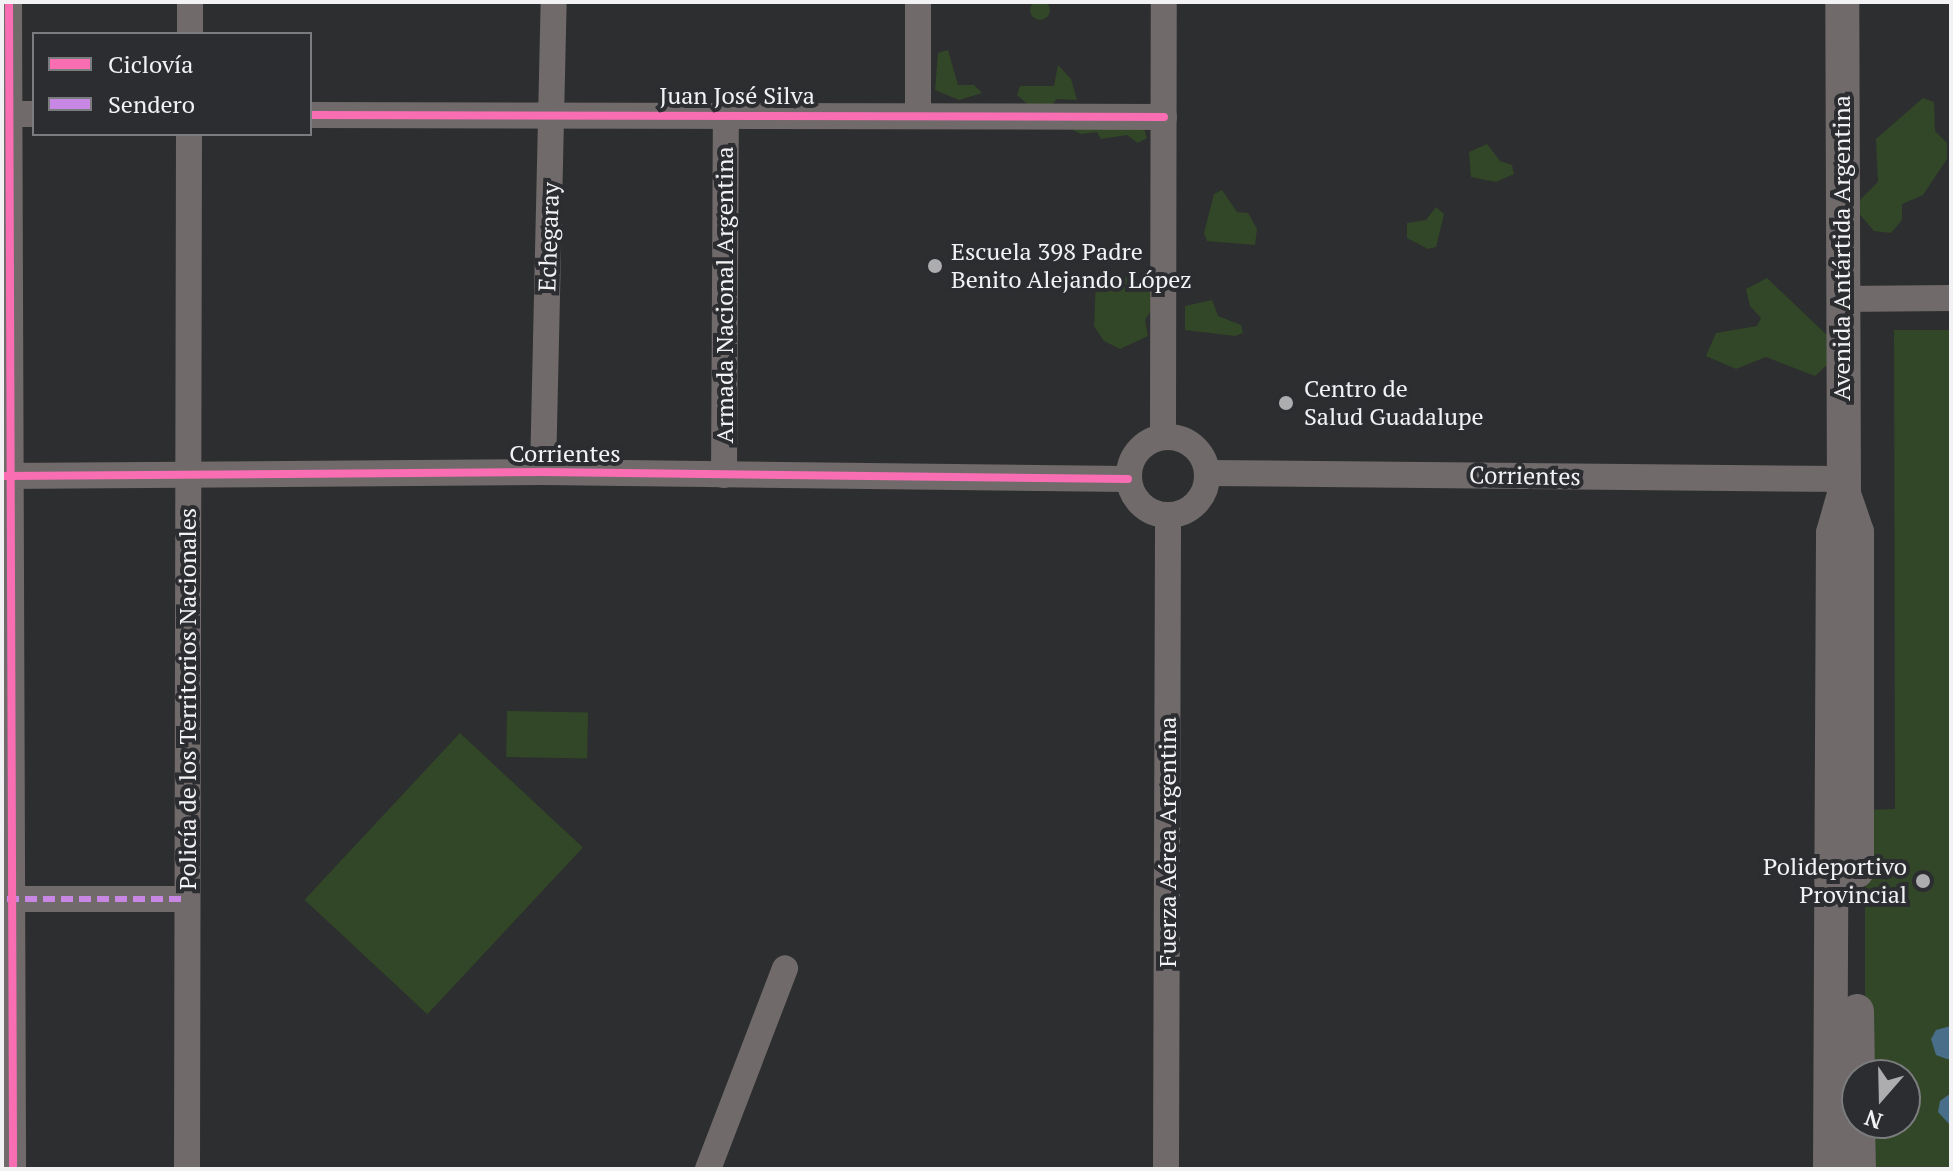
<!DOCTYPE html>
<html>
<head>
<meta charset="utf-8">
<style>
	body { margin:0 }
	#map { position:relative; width:1953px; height:1171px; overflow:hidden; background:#2d2e2f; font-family:"PT Serif",serif }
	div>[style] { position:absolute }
	.green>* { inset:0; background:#324727; transform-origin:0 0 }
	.round { border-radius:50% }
	.water>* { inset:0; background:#496e8a }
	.minor>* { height:26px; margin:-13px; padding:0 13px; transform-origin:13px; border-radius:13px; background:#706a6a }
	.minor>.ring { margin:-13px; padding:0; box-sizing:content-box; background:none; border:26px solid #706a6a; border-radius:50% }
	.major>* { height:34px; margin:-17px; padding:0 17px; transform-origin:17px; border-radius:17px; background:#706a6b }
	.quiet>* { height:6px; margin-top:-3px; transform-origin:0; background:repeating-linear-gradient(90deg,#c787e3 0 12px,transparent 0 18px) }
	.cycleway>* { height:8px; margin:-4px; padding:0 4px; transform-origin:4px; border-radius:4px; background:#f96db3 }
	.dots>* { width:22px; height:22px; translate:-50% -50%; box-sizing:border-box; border:4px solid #2c2d30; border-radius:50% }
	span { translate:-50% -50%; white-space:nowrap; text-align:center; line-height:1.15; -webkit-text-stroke:8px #2c2d30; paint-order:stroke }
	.street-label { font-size:24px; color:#f2f2f4 }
	.poi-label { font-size:24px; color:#f2f2f4 }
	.left { translate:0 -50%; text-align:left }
	.right { translate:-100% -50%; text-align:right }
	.frame { position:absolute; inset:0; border:4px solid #f2f2f4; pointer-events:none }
	.legend { position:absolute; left:32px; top:32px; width:280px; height:104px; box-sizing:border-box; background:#2c2d30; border:2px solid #7b7c7e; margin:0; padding:10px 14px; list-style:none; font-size:24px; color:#f2f2f4 }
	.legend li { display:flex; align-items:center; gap:16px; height:40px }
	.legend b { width:40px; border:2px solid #7b7c7e }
	.north { position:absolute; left:1841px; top:1059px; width:80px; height:80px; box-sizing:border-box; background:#2c2d30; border:2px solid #7b7c7e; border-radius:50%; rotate:200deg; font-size:22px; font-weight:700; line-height:32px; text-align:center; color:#f2f2f4 }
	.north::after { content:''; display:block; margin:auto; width:28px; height:36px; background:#adadaf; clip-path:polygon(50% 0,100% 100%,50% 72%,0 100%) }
</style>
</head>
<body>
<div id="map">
	<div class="green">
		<div class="round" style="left:1030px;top:0;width:20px;height:20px"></div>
		<div style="clip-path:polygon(948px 50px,958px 85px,974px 85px,982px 93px,959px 100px,935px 90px,938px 53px)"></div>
		<div style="clip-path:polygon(1058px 65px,1071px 79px,1077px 100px,1057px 99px,1048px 109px,1031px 107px,1017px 95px,1020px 86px,1054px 86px)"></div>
		<div style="clip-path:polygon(1923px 98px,1934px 102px,1935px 131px,1947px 143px,1947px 159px,1923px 195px,1902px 204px,1902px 220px,1891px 233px,1874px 231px,1857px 211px,1857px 203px,1878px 182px,1876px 139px)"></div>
		<div style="clip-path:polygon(1143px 126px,1147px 138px,1138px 143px,1127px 135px,1101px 139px,1097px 132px,1081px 134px,1067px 127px)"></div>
		<div style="clip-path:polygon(1487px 144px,1500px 161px,1512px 165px,1514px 174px,1496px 182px,1471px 177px,1469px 152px)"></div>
		<div style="clip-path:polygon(1222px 190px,1237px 212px,1248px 213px,1257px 229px,1255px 245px,1207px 241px,1204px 233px,1214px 194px)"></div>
		<div style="clip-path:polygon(1436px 207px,1444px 214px,1436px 247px,1428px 249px,1407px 238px,1407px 223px,1426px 220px)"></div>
		<div style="clip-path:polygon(1116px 274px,1153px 287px,1154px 306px,1145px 320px,1148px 336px,1120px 349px,1104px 341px,1094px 326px,1096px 281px)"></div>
		<div style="clip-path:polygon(1767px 278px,1832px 340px,1828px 364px,1815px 376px,1766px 357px,1736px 369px,1706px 356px,1716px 333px,1757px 326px,1761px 318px,1750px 306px,1746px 289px)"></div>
		<div style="clip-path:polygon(1212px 300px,1218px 316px,1241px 325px,1243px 333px,1235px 336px,1185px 330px,1185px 306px)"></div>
		<div style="clip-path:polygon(1894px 330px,1951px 330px,1951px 1169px,1870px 1169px,1867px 1123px,1905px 1123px,1905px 1075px,1865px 1075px,1865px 810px,1895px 809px)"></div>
		<div style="left:507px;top:711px;width:81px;height:46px;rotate:1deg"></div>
		<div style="left:460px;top:733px;width:168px;height:228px;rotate:43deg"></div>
	</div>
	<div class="water">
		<div style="clip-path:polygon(1951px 1026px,1951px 1059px,1947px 1059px,1936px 1055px,1931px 1039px,1936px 1030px)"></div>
		<div style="clip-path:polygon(1951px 1093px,1951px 1126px,1938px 1112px,1940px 1101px)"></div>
	</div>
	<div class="minor">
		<div style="left:9px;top:2px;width:1167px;rotate:89.8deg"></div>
		<div style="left:190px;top:34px;width:32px;rotate:-90deg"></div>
		<div style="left:2px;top:114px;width:32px"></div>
		<div style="left:310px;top:115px;width:854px;rotate:0.13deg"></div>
		<div style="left:918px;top:115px;width:113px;rotate:-90deg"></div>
		<div style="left:1841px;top:299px;width:110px;rotate:-0.5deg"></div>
		<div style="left:1163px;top:437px;width:435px;rotate:-89.9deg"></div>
		<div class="ring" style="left:1129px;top:437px;width:52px;height:52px"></div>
		<div style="left:543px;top:472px;width:470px;rotate:-88.7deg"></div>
		<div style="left:1207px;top:473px;width:636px;rotate:0.54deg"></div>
		<div style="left:724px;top:475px;width:359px;rotate:-89.7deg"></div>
		<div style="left:2px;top:476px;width:541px;rotate:-0.42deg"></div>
		<div style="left:543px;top:472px;width:585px;rotate:0.69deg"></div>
		<div style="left:2px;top:899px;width:185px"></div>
		<div style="left:187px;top:1169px;width:1035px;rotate:-89.89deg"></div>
		<div style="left:708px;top:1169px;width:215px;rotate:-69deg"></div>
		<div style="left:1166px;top:1169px;width:654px;rotate:-89.82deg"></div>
	</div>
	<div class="major">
		<div style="left:1844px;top:494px;width:40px;rotate:71.1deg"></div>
		<div style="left:1857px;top:532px;width:339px;rotate:90deg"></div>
		<div style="left:1857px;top:1011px;width:64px;rotate:89.1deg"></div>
		<div style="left:1858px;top:1123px;width:46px;rotate:88.8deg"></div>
		<div style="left:1830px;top:1169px;width:636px;rotate:-89.73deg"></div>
		<div style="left:1833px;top:533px;width:41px;rotate:-74.2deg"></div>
		<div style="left:1844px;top:494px;width:492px;rotate:-90.2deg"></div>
	</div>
	<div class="quiet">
		<div style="left:7px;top:899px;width:180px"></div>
	</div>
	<div class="cycleway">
		<div style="left:9px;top:2px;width:1167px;rotate:89.8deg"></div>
		<div style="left:310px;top:115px;width:854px;rotate:0.13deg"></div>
		<div style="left:2px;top:476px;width:541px;rotate:-0.42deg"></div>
		<div style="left:543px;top:472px;width:585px;rotate:0.69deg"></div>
	</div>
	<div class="dots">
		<div style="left:935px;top:266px;background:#adadaf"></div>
		<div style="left:1286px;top:403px;background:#adadaf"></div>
		<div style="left:1923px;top:881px;background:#adadaf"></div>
	</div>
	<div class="street-label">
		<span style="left:737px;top:96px">Juan José Silva</span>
		<span style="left:549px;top:237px;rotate:-88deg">Echegaray</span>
		<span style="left:1842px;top:248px;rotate:-90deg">Avenida Antártida Argentina</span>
		<span style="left:725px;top:295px;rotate:-90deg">Armada Nacional Argentina</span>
		<span style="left:565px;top:454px">Corrientes</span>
		<span style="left:1525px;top:476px;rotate:1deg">Corrientes</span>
		<span style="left:188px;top:699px;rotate:-90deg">Policía de los Territorios Nacionales</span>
		<span style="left:1168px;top:842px;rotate:-90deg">Fuerza Aérea Argentina</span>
	</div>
	<div class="poi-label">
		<span class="left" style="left:951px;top:266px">Escuela 398 Padre<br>Benito Alejando López</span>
		<span class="left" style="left:1304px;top:403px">Centro de<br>Salud Guadalupe</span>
		<span class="right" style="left:1907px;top:881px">Polideportivo<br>Provincial</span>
	</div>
	<div class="frame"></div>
	<ul class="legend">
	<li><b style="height:10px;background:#f96db3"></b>Ciclovía</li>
	<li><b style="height:10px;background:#c787e3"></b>Sendero</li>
	</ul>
	<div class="north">N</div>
</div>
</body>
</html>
